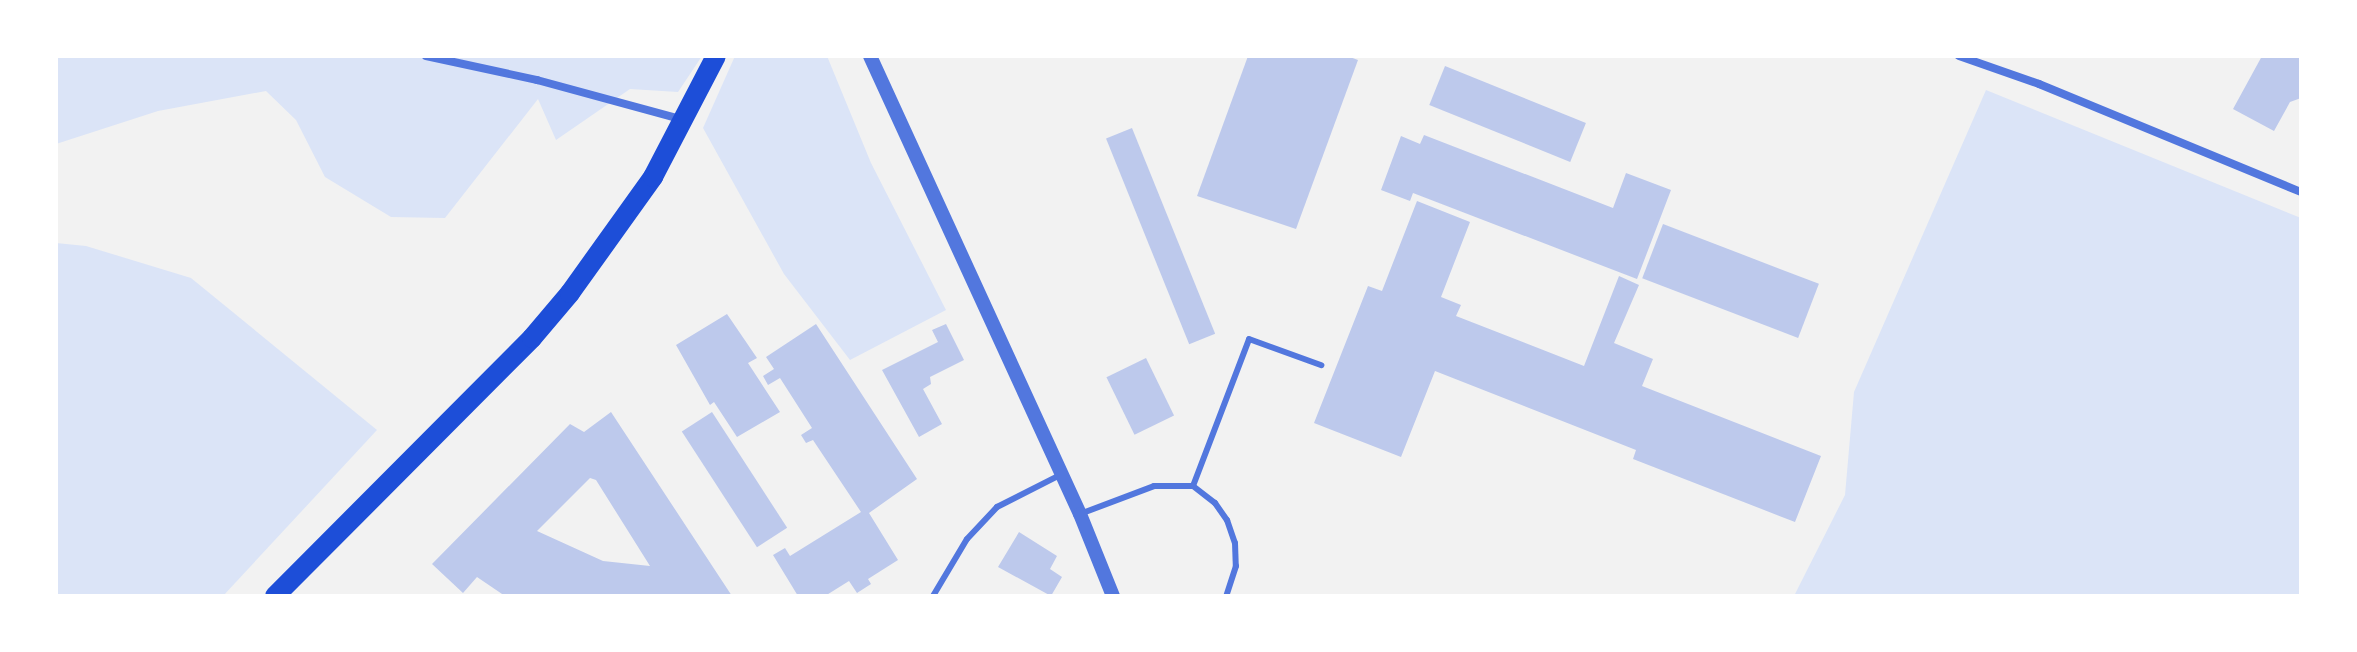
<!DOCTYPE html>
<html>
<head>
<meta charset="utf-8">
<style>
	body { margin:0 }
	#map { position:relative; width:2357px; height:652px; overflow:hidden; background:#f2f2f2; font-family:"Asap Condensed",sans-serif }
	div>[style] { position:absolute }
	.green>* { inset:0; background:#dbe4f7 }
	.building>* { inset:0; background:#bdc9ec; transform-origin:0 0 }
	.service>* { height:6px; margin:-3px; padding:0 3px; transform-origin:3px; border-radius:3px; background:#5277de }
	.minor>* { height:8px; margin:-4px; padding:0 4px; transform-origin:4px; border-radius:4px; background:#5277de }
	.tertiary>* { height:14px; margin:-7px; padding:0 7px; transform-origin:7px; border-radius:7px; background:#5277de }
	.primary>* { height:20px; margin:-10px; padding:0 10px; transform-origin:10px; border-radius:10px; background:#1d4ed8 }
	span { translate:-50% -50%; white-space:nowrap; text-align:center; line-height:1.15; -webkit-text-stroke:7px #fff; paint-order:stroke }
	.frame { position:absolute; inset:0; border:58px solid #fff; pointer-events:none }
</style>
</head>
<body>
<div id="map">
	<div class="green">
		<div style="clip-path:polygon(56px 56px,702px 56px,678px 92px,630px 89px,556px 140px,538px 99px,445px 218px,391px 217px,325px 177px,296px 120px,266px 91px,158px 111px,56px 144px)"></div>
		<div style="clip-path:polygon(735px 56px,827px 56px,871px 163px,946px 310px,850px 360px,784px 274px,703px 128px)"></div>
		<div style="clip-path:polygon(1986px 90px,2301px 218px,2301px 596px,1794px 596px,1845px 495px,1854px 392px)"></div>
		<div style="clip-path:polygon(56px 243px,86px 246px,191px 278px,377px 430px,223px 596px,56px 596px)"></div>
	</div>
	<div class="building">
		<div style="clip-path:polygon(1248px 56px,1347px 56px,1358px 60px,1296px 229px,1197px 196px)"></div>
		<div style="clip-path:polygon(2262px 56px,2301px 56px,2301px 98px,2290px 102px,2274px 131px,2233px 109px)"></div>
		<div style="left:1445px;top:66px;width:152px;height:42px;rotate:22deg"></div>
		<div style="left:1132px;top:128px;width:222px;height:28px;rotate:68deg"></div>
		<div style="clip-path:polygon(1424px 135px,1613px 208px,1626px 173px,1671px 190px,1637px 279px,1413px 193px,1410px 201px,1381px 190px,1401px 136px,1420px 144px)"></div>
		<div style="clip-path:polygon(1417px 201px,1470px 222px,1441px 297px,1461px 305px,1456px 316px,1584px 366px,1619px 276px,1639px 285px,1614px 343px,1653px 359px,1642px 386px,1821px 456px,1795px 522px,1633px 459px,1636px 450px,1435px 371px,1401px 457px,1314px 423px,1368px 286px,1382px 291px)"></div>
		<div style="left:1663px;top:224px;width:167px;height:58px;rotate:21deg"></div>
		<div style="clip-path:polygon(727px 314px,757px 358px,748px 363px,780px 412px,737px 437px,714px 402px,710px 405px,676px 345px)"></div>
		<div style="clip-path:polygon(816px 324px,917px 479px,869px 513px,898px 560px,868px 579px,871px 584px,857px 593px,849px 581px,825px 596px,798px 596px,773px 555px,785px 548px,790px 556px,861px 512px,813px 440px,806px 443px,801px 435px,812px 428px,780px 378px,768px 385px,763px 376px,774px 369px,766px 357px)"></div>
		<div style="clip-path:polygon(946px 324px,964px 360px,930px 377px,931px 384px,923px 389px,942px 424px,919px 437px,882px 370px,938px 342px,932px 330px)"></div>
		<div style="left:1146px;top:358px;width:64px;height:44px;rotate:64deg"></div>
		<div style="clip-path:polygon(evenodd,611px 412px,732px 596px,505px 596px,477px 577px,463px 593px,432px 564px,570px 424px,584px 432px,611px 412px,590px 478px,596px 480px,650px 566px,603px 561px,537px 531px,590px 478px)"></div>
		<div style="left:712px;top:412px;width:138px;height:36px;rotate:57deg"></div>
		<div style="clip-path:polygon(1019px 532px,1057px 556px,1050px 569px,1062px 577px,1051px 596px,998px 567px)"></div>
	</div>
	<div class="service">
		<div style="left:1193px;top:486px;width:157px;rotate:-69.1deg"></div>
		<div style="left:1249px;top:339px;width:77px;rotate:19.9deg"></div>
		<div style="left:1080px;top:514px;width:79px;rotate:-20.7deg"></div>
		<div style="left:1154px;top:486px;width:39px"></div>
		<div style="left:1193px;top:486px;width:28px;rotate:38deg"></div>
		<div style="left:1215px;top:503px;width:21px;rotate:55deg"></div>
		<div style="left:1227px;top:520px;width:24px;rotate:71deg"></div>
		<div style="left:1235px;top:543px;width:23px;rotate:88deg"></div>
		<div style="left:1236px;top:566px;width:32px;rotate:108deg"></div>
		<div style="left:933px;top:596px;width:66px;rotate:-59.2deg"></div>
		<div style="left:967px;top:539px;width:44px;rotate:-46.8deg"></div>
		<div style="left:997px;top:507px;width:71px;rotate:-26.9deg"></div>
	</div>
	<div class="minor">
		<div style="left:426px;top:56px;width:114px;rotate:12.2deg"></div>
		<div style="left:537px;top:80px;width:149px;rotate:15.2deg"></div>
		<div style="left:1959px;top:56px;width:85px;rotate:19.3deg"></div>
		<div style="left:2039px;top:84px;width:283px;rotate:22.4deg"></div>
	</div>
	<div class="tertiary">
		<div style="left:870px;top:56px;width:504px;rotate:65.37deg"></div>
		<div style="left:1080px;top:514px;width:88px;rotate:68.1deg"></div>
	</div>
	<div class="primary">
		<div style="left:275px;top:596px;width:364px;rotate:-45.1deg"></div>
		<div style="left:532px;top:338px;width:59px;rotate:-49.8deg"></div>
		<div style="left:570px;top:293px;width:143px;rotate:-54.4deg"></div>
		<div style="left:653px;top:177px;width:136px;rotate:-62.5deg"></div>
	</div>
	<div class="frame"></div>
</div>
</body>
</html>
